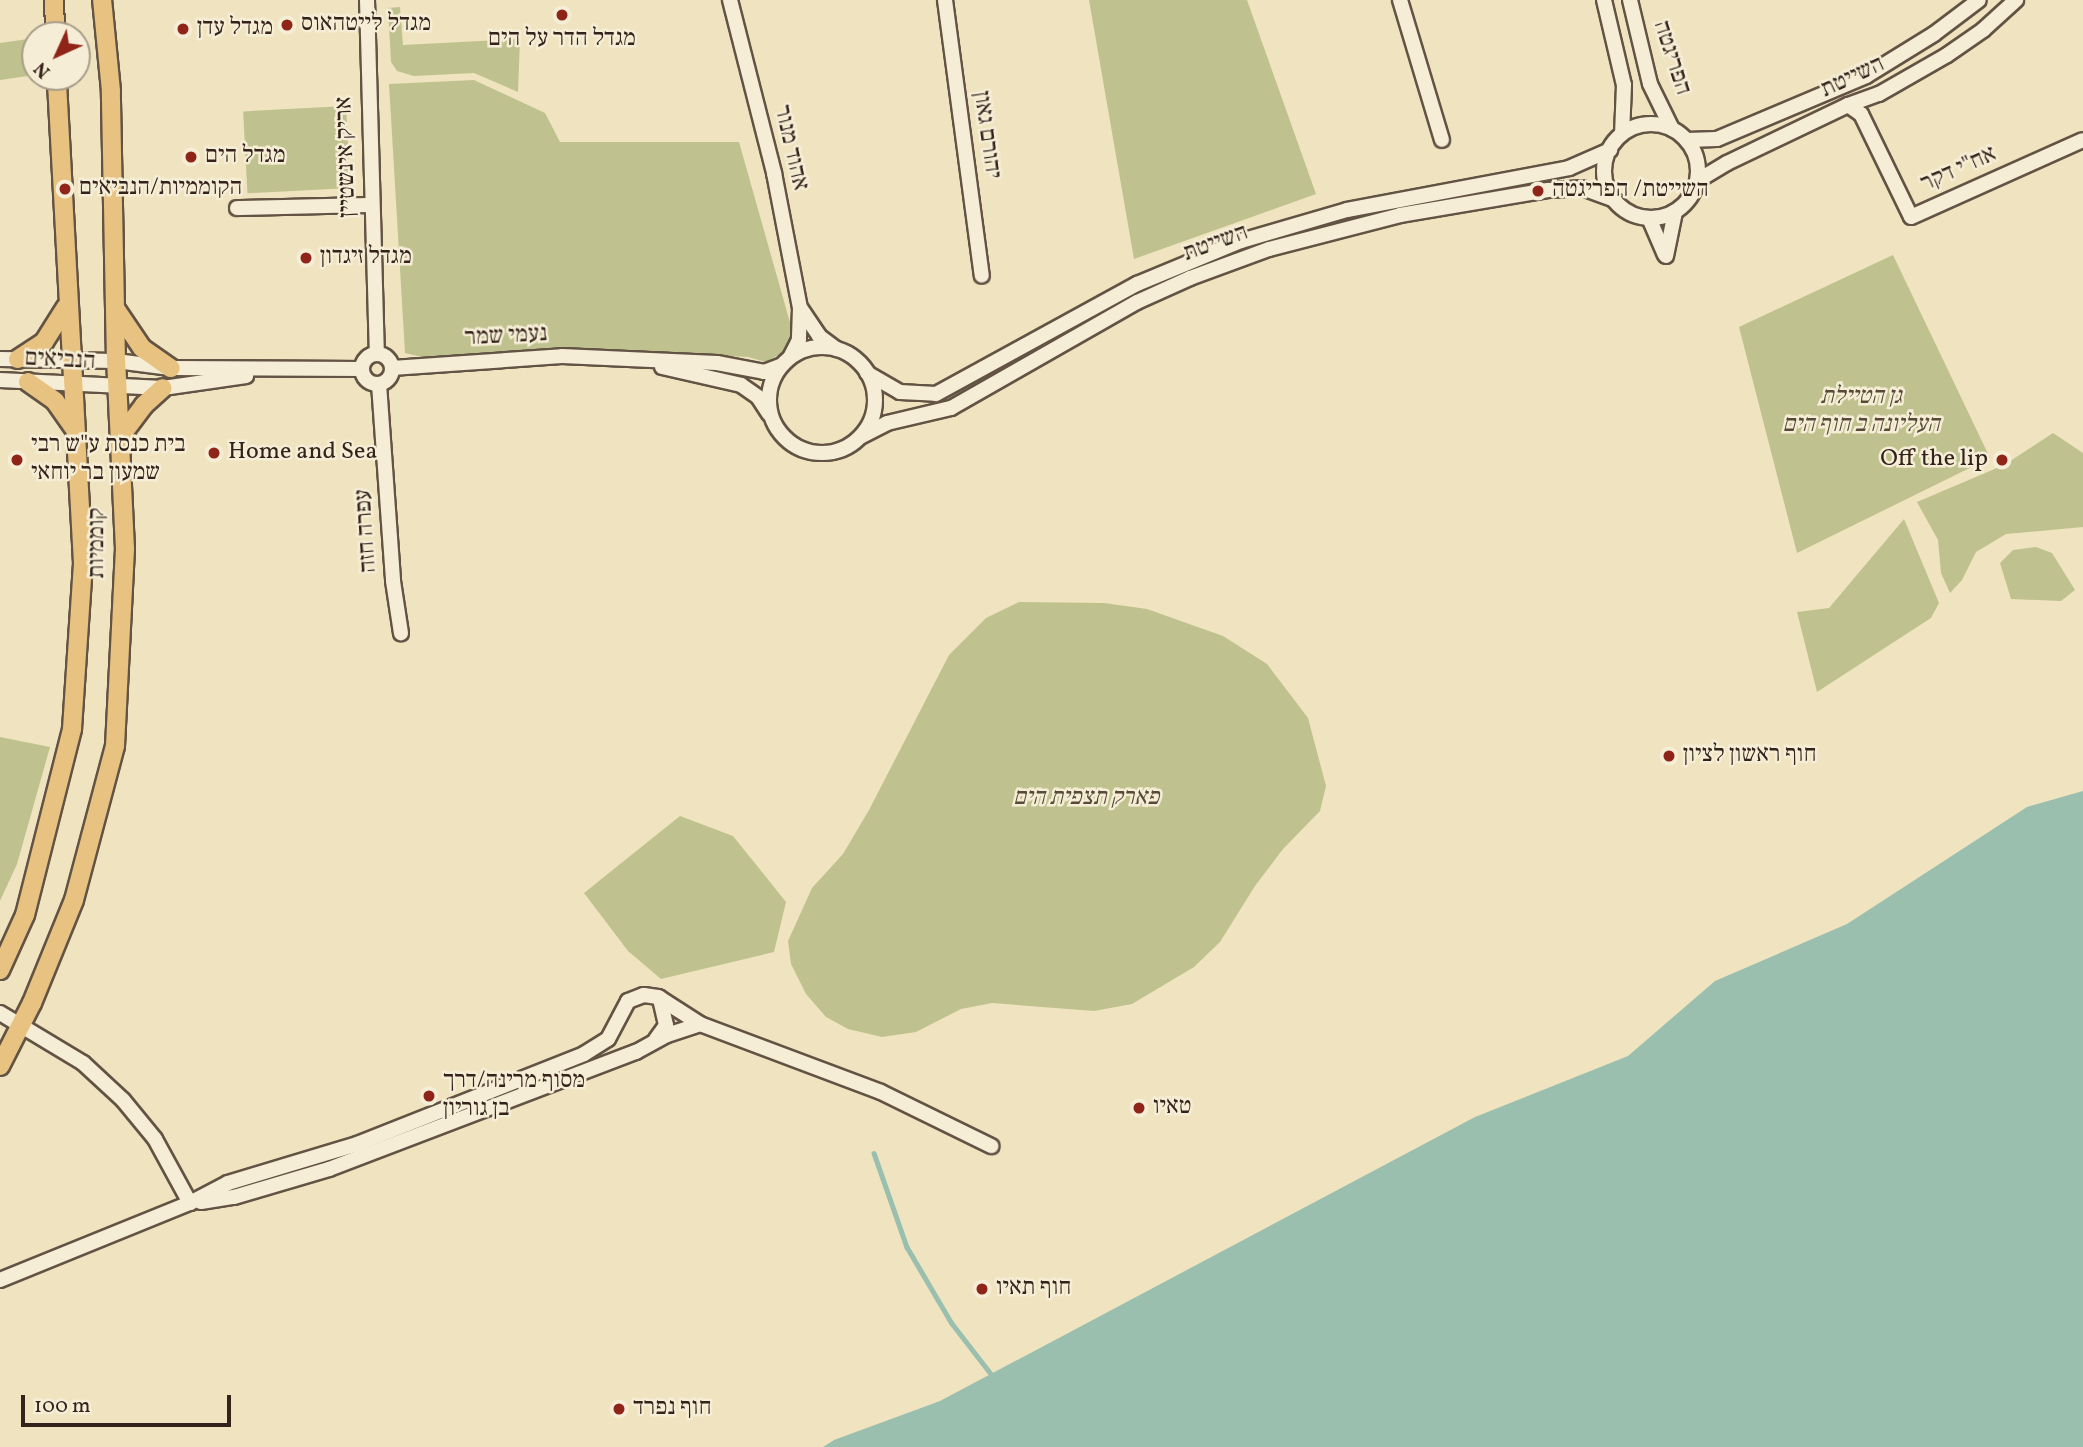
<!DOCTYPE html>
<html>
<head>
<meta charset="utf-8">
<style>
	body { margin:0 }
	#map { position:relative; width:2083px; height:1447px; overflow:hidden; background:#efe4bf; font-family:Vollkorn,"Frank Ruhl Libre",serif }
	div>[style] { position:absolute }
	.green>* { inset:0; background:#bfc28e; transform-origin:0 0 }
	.water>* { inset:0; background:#9abfae }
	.stream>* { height:4.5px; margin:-2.25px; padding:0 2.25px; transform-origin:2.25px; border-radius:2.25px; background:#9abfae }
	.roads { filter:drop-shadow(2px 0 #635344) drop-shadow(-2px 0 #635344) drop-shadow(0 2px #635344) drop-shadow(0 -2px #635344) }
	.minor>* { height:14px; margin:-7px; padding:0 7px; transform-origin:7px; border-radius:7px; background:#f5edd5 }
	.minor>.ring { margin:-7px; padding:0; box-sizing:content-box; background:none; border:14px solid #f5edd5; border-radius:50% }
	.major>* { height:18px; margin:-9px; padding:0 9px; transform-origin:9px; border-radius:9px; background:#e8c280 }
	.dots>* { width:19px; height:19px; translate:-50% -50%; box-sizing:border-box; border:4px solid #f5edd5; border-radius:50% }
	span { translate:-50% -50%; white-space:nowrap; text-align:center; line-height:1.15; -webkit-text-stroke:5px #f5edd5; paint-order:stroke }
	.poi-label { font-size:24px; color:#34231b }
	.left { translate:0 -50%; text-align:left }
	.right { translate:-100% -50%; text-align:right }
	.street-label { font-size:24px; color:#34231b }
	.park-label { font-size:24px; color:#574b38; font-style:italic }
	.north { position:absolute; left:21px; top:21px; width:70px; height:70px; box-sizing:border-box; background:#f5edd5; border:2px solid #a89c8b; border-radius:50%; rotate:225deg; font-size:19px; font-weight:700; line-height:28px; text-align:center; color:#34231b }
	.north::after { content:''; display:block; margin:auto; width:24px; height:32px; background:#8f2418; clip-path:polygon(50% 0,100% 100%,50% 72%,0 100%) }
	.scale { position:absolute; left:21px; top:1395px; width:210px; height:32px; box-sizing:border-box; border:4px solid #34231b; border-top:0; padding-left:9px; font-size:21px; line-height:24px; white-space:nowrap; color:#34231b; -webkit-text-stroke:5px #f5edd5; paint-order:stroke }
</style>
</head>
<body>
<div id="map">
	<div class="green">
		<div style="clip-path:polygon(1089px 0,1247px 0,1316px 194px,1134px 259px)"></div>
		<div style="clip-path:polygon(400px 7px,403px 45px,520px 39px,518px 92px,474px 73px,414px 76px,397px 71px,391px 62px,388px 8px)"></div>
		<div style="clip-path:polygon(35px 38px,35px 75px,0 80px,0 43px)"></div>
		<div style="clip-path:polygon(474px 80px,545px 113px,560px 142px,739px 142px,791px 326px,792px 335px,783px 352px,766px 362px,748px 357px,609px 350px,426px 358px,405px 353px,389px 84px)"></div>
		<div style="left:346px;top:106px;width:82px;height:103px;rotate:87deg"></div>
		<div style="clip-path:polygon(1893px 255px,1990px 458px,1797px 553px,1739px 327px)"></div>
		<div style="clip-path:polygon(2053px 433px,2083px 453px,2083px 527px,2006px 534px,1976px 552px,1962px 580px,1950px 593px,1941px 573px,1938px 540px,1917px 502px,2004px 465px)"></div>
		<div style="clip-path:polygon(1904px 519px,1939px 603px,1931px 618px,1817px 692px,1797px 612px,1829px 608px)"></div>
		<div style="clip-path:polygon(2036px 547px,2052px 553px,2075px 590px,2061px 601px,2011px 599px,2000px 563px,2013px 550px)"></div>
		<div style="clip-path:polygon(1019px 602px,1104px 603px,1147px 609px,1223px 636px,1267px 664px,1308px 718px,1326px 786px,1320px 811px,1283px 849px,1255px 886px,1220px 942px,1194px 967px,1132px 1004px,1094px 1011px,992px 1003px,961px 1009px,916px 1032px,882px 1037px,848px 1029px,826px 1017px,806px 994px,791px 964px,788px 941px,812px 888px,843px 854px,869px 810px,949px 655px,986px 618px)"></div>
		<div style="clip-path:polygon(0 737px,50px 747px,17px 864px,0 901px)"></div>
		<div style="clip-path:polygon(680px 816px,733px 836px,786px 902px,774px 952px,661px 979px,628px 951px,584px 893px)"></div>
	</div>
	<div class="water">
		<div style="clip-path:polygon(2083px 791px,2083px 1447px,823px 1447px,834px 1440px,940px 1401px,1475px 1117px,1628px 1056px,1715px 981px,1847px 924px,2027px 807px)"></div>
	</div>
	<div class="stream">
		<div style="left:874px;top:1153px;width:100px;rotate:70.7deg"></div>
		<div style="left:907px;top:1247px;width:87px;rotate:59.6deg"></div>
		<div style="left:951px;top:1322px;width:66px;rotate:52.4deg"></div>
	</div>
	<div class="roads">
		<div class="minor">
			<div style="left:367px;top:0;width:354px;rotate:88.4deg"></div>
			<div style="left:730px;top:0;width:179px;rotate:75.7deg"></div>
			<div style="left:774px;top:173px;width:137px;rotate:79.1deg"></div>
			<div style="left:800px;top:308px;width:32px;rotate:92deg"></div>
			<div style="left:799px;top:340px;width:18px;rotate:117deg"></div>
			<div style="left:945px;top:0;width:278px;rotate:82.4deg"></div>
			<div style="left:1400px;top:0;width:146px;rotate:73.3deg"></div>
			<div style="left:1604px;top:0;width:87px;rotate:76.8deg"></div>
			<div style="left:1624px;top:85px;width:49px;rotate:92.3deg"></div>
			<div style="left:1630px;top:0;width:86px;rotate:76.6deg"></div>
			<div style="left:1650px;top:84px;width:50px;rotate:63.9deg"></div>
			<div style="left:1848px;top:105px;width:16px;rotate:35deg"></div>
			<div style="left:1861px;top:114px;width:114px;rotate:64.1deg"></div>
			<div style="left:1911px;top:217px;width:188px;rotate:-24.1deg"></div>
			<div class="ring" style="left:1604px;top:124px;width:80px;height:80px"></div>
			<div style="left:1687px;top:140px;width:30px;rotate:-2deg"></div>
			<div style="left:1717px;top:139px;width:162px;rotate:-22.9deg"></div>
			<div style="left:1866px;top:76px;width:80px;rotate:-31.7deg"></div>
			<div style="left:1934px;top:34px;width:56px;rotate:-37.1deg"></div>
			<div style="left:1697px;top:181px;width:35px;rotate:-31deg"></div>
			<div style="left:1727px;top:163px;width:134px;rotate:-25.6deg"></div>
			<div style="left:1848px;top:105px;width:33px;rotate:-20deg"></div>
			<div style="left:1879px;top:94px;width:78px;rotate:-29.8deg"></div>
			<div style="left:1947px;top:55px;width:44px;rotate:-34.8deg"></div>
			<div style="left:1983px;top:30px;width:45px;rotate:-42.3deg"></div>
			<div style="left:237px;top:208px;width:135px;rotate:-1.3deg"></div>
			<div style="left:1649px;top:218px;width:40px;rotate:66.6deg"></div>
			<div style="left:1666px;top:256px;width:45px;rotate:-78.4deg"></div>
			<div style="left:801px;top:309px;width:32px;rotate:56deg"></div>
			<div style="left:819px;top:336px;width:21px;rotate:37deg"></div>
			<div class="ring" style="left:769px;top:347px;width:92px;height:92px"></div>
			<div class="ring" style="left:362px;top:354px;width:16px;height:16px"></div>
			<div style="left:0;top:359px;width:116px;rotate:1deg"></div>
			<div style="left:116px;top:361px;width:55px;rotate:7.3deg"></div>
			<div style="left:171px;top:368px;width:191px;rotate:0.3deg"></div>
			<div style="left:662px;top:367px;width:81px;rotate:12.8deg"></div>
			<div style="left:741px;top:385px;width:21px;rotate:35deg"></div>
			<div style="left:758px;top:397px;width:20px;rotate:57deg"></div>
			<div style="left:392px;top:368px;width:170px;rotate:-4deg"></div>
			<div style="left:562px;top:356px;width:155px;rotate:2.6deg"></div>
			<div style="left:717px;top:363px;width:48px;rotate:10.8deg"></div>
			<div style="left:764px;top:372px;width:19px;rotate:-21deg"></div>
			<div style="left:867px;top:373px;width:38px;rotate:30deg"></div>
			<div style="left:900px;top:392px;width:36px;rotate:3deg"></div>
			<div style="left:936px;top:394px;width:229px;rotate:-28.7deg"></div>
			<div style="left:1137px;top:284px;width:113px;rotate:-22.5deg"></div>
			<div style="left:1241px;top:241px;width:110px;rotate:-16.3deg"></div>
			<div style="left:1347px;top:210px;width:226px;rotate:-10.7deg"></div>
			<div style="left:1569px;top:168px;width:45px;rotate:-23.7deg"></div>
			<div style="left:0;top:380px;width:163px;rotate:2.8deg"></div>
			<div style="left:163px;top:388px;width:84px;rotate:-8.2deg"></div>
			<div style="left:379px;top:384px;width:197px;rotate:85.9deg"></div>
			<div style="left:393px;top:581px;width:53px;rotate:81.3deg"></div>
			<div style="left:862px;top:436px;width:28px;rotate:-27deg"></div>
			<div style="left:887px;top:423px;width:66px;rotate:-13.2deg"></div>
			<div style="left:951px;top:408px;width:214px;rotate:-29.7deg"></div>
			<div style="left:1137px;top:302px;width:58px;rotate:-24.4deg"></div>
			<div style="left:1190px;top:278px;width:84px;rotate:-20.2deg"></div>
			<div style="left:1269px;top:249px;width:135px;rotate:-14.5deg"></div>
			<div style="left:1400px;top:215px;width:150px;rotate:-9.6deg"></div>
			<div style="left:1548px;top:190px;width:34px;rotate:-3deg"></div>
			<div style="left:1582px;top:188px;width:35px;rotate:20deg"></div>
			<div style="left:0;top:1013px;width:97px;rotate:31.1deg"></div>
			<div style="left:83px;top:1063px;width:54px;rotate:42.8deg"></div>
			<div style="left:123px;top:1100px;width:50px;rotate:50.6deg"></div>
			<div style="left:155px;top:1139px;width:73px;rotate:61.3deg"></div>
			<div style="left:656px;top:1039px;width:17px;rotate:-54deg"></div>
			<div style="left:666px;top:1025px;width:28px;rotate:-103deg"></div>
			<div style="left:201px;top:1202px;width:33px;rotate:-9deg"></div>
			<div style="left:234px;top:1197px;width:99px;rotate:-16.4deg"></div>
			<div style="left:329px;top:1169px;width:329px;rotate:-20.9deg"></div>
			<div style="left:636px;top:1052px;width:35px;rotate:-29deg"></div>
			<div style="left:667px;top:1035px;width:35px;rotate:-18deg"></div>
			<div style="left:0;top:1280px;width:205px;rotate:-22.1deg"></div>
			<div style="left:190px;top:1203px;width:43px;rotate:-27.8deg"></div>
			<div style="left:228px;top:1183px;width:135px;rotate:-16.8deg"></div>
			<div style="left:357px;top:1144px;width:244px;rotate:-21.6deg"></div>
			<div style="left:584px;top:1054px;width:28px;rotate:-32deg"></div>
			<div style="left:608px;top:1039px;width:43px;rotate:-62.2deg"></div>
			<div style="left:628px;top:1001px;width:17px;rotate:-21deg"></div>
			<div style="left:644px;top:995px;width:14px;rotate:8deg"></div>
			<div style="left:658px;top:997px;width:50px;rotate:32.7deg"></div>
			<div style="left:700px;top:1024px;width:193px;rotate:20.6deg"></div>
			<div style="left:881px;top:1092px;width:123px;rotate:26.1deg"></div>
		</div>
		<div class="major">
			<div style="left:54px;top:0;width:35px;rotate:88deg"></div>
			<div style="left:115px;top:308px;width:48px;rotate:56deg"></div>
			<div style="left:142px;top:348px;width:35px;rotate:35deg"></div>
			<div style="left:18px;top:359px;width:31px;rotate:-33deg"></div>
			<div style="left:44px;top:342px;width:41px;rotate:-57.8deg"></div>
			<div style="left:28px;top:382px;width:33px;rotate:35deg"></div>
			<div style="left:55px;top:401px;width:33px;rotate:55deg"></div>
			<div style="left:120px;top:437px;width:40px;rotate:-53deg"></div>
			<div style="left:144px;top:405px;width:25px;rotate:-42deg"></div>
			<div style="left:0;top:970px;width:60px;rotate:-65.6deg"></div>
			<div style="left:25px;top:915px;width:192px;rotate:-75.8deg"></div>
			<div style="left:72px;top:729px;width:166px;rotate:-86.2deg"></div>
			<div style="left:83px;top:563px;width:487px;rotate:-93.1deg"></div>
			<div style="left:0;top:1066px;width:71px;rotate:-63.1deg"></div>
			<div style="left:32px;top:1003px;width:111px;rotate:-67.8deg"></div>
			<div style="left:74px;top:900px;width:159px;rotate:-75.1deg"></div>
			<div style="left:115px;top:746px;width:197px;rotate:-87.1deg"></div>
			<div style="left:125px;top:549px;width:188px;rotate:-92.7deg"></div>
			<div style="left:116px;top:361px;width:270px;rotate:-91.1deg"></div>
			<div style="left:111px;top:91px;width:91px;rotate:-95.6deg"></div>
		</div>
	</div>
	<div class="dots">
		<div style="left:562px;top:15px;background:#8f2418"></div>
		<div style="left:287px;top:25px;background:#8f2418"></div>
		<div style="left:183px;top:29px;background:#8f2418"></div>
		<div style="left:191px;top:157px;background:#8f2418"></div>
		<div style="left:65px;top:189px;background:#8f2418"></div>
		<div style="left:1538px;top:191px;background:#8f2418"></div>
		<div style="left:306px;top:258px;background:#8f2418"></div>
		<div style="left:214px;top:453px;background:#8f2418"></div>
		<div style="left:17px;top:460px;background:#8f2418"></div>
		<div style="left:2002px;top:460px;background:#8f2418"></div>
		<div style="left:1669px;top:756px;background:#8f2418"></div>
		<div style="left:429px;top:1096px;background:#8f2418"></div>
		<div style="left:1139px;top:1108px;background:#8f2418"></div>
		<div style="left:982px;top:1289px;background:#8f2418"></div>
		<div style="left:619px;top:1409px;background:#8f2418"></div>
	</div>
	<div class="poi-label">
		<span class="left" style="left:301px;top:25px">מגדל לייטהאוס</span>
		<span class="left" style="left:197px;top:29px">מגדל עדן</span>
		<span style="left:562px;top:40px">מגדל הדר על הים</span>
		<span class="left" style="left:205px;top:157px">מגדל הים</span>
		<span class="left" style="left:79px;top:189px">הקוממיות/הנביאים</span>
		<span class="left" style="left:1552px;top:191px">השייטת/ הפריגטה</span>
		<span class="left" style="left:320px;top:258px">מגדל זיגדון</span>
		<span class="left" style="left:31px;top:460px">בית כנסת ע"ש רבי<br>שמעון בר יוחאי</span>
		<span class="left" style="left:228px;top:453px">Home and Sea</span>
		<span class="right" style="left:1988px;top:460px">Off the lip</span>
		<span class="left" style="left:1683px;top:756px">חוף ראשון לציון</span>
		<span class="left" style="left:443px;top:1096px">מסוף מרינה/דרך<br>בן גוריון</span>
		<span class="left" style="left:1153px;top:1108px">טאיו</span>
		<span class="left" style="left:996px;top:1289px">חוף תאיו</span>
		<span class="left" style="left:633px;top:1409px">חוף נפרד</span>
	</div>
	<div class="street-label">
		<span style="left:1671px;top:58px;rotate:72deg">הפריגטה</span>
		<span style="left:1853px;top:78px;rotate:-25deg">השייטת</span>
		<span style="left:986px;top:135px;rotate:82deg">יהורם גאון</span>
		<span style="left:790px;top:148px;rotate:77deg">אהוד מנור</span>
		<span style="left:347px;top:157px;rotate:-92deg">אריק אינשטיין</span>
		<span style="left:1959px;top:170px;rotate:-24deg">אח"י דקר</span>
		<span style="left:1216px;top:244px;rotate:-20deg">השייטת</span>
		<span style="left:506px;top:337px;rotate:-3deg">נעמי שמר</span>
		<span style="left:60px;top:361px;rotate:3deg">הנביאים</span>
		<span style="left:367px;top:531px;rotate:-94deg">עפרה חזה</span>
		<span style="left:98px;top:543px;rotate:-90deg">קוממיות</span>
	</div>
	<div class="park-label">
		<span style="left:1861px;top:412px">גן הטיילת<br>העליונה ב חוף הים</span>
		<span style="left:1086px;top:799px">פארק תצפית הים</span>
	</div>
	<div class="north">N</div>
	<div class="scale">100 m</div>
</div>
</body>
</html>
